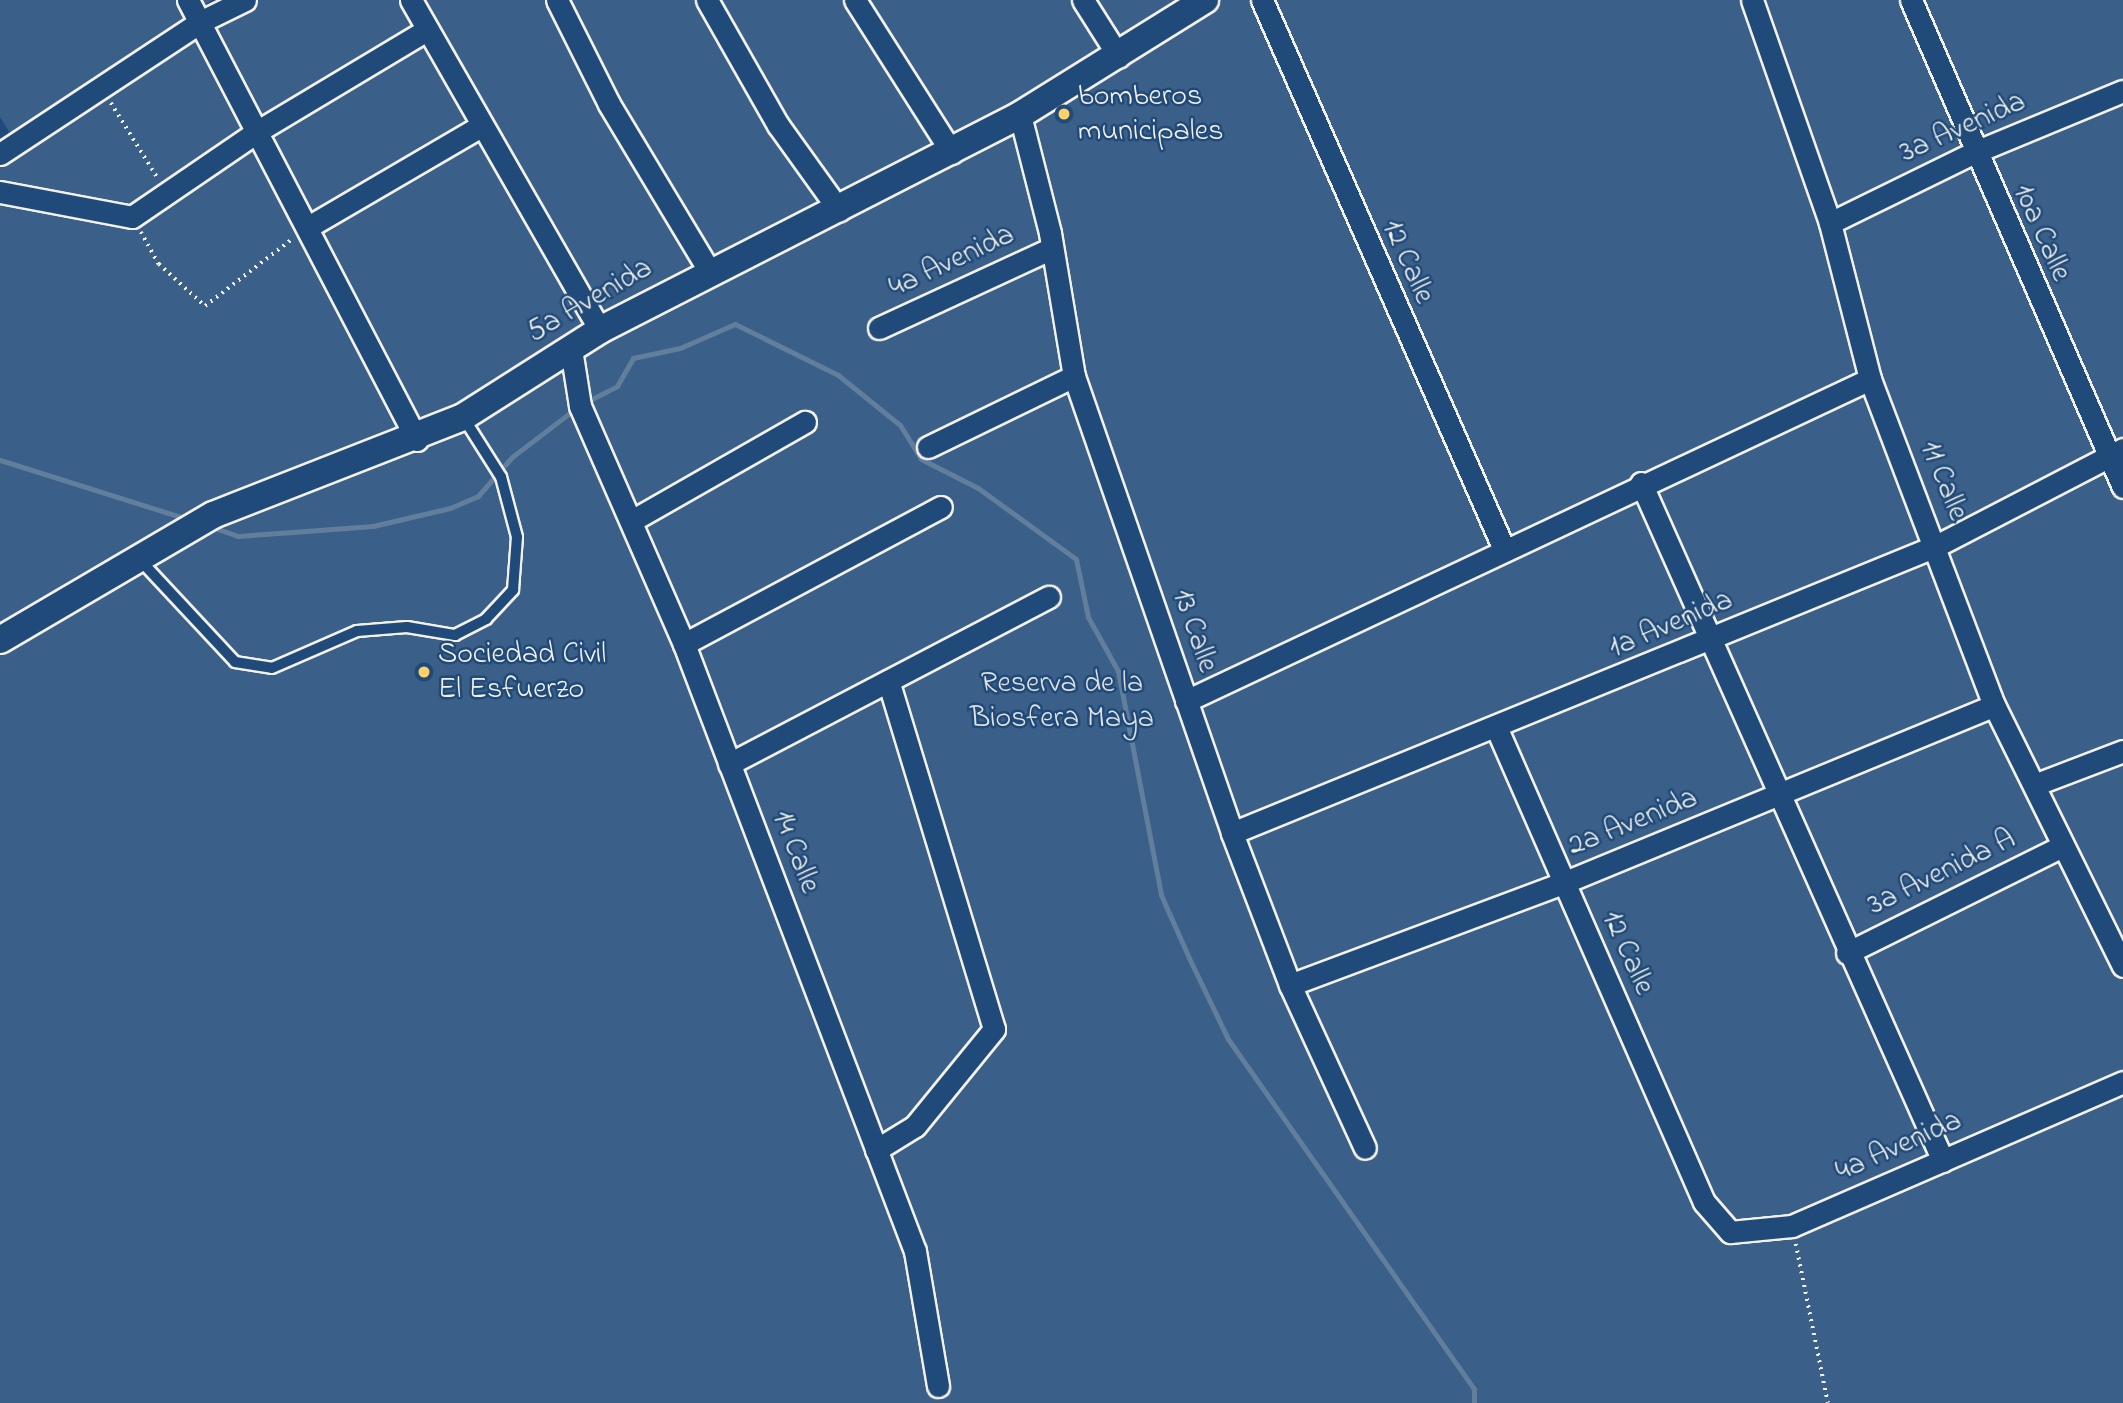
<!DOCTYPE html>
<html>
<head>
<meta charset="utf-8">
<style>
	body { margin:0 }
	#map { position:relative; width:2123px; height:1403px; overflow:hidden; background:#1f4a7a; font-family:"Indie Flower",sans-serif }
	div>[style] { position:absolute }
	.green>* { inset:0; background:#3a5f88 }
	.stream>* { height:5px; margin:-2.5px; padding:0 2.5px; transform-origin:2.5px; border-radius:2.5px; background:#627e9d }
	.path>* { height:3.5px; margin-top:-1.75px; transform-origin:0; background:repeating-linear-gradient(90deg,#f4f1e8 0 2px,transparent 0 7px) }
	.roads { filter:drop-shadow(2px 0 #f4f1e8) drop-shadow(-2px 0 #f4f1e8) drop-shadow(0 2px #f4f1e8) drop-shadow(0 -2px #f4f1e8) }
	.service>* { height:10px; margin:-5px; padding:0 5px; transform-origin:5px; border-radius:5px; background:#1f4a7a }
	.minor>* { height:21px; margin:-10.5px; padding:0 10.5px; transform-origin:10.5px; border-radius:10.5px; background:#1f4a7a }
	.tertiary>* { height:26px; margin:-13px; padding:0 13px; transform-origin:13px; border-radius:13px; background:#1f4a7a }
	.dots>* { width:19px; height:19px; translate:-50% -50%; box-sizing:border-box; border:4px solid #1f4a7a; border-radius:50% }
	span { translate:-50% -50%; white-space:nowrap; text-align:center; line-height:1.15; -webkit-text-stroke:5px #1f4a7a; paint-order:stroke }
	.poi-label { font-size:30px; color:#f4f1e8 }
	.left { translate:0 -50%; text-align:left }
	.street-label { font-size:30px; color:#f4f1e8 }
	.park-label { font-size:30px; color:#e1e2de }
</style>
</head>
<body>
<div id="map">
	<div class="green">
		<div style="clip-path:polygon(0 0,212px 0,10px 133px,0 117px)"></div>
		<div style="clip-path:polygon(221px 0,2123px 0,2123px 1403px,0 1403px,0 143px)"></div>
	</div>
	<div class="stream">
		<div style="left:586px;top:402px;width:35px;rotate:-27deg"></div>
		<div style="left:617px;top:386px;width:32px;rotate:-60deg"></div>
		<div style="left:633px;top:358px;width:48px;rotate:-12deg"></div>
		<div style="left:680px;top:348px;width:60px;rotate:-23.6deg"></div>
		<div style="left:735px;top:324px;width:115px;rotate:26.3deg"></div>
		<div style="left:838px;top:375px;width:80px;rotate:38.9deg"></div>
		<div style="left:900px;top:425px;width:40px;rotate:58deg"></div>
		<div style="left:921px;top:459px;width:64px;rotate:27deg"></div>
		<div style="left:978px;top:488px;width:121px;rotate:35.9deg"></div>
		<div style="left:1076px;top:559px;width:59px;rotate:78.3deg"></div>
		<div style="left:1088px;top:617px;width:62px;rotate:60.9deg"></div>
		<div style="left:1118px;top:671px;width:228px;rotate:79.1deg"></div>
		<div style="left:1161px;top:895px;width:69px;rotate:66deg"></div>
		<div style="left:1189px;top:958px;width:90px;rotate:64.3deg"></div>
		<div style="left:1228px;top:1039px;width:428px;rotate:54.9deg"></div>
		<div style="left:1474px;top:1389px;width:14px;rotate:90deg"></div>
		<div style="left:0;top:460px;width:196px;rotate:17.5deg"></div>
		<div style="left:209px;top:526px;width:31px;rotate:19deg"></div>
		<div style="left:238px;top:536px;width:55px;rotate:-4.2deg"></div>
		<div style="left:293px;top:532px;width:80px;rotate:-4.3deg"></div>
		<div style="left:373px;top:526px;width:79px;rotate:-13.2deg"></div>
		<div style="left:450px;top:508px;width:30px;rotate:-23deg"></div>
		<div style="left:478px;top:496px;width:52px;rotate:-48.9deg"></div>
		<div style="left:512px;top:457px;width:79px;rotate:-37.3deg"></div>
	</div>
	<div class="path">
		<div style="left:111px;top:103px;width:87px;rotate:58.1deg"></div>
		<div style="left:141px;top:232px;width:37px;rotate:61deg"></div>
		<div style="left:159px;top:264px;width:62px;rotate:42.4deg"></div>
		<div style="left:205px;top:306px;width:110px;rotate:-37.6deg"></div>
		<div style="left:1796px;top:1244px;width:162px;rotate:78.6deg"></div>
	</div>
	<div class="roads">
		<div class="service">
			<div style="left:140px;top:560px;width:139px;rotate:47deg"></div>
			<div style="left:235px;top:662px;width:37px;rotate:9deg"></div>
			<div style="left:272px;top:668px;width:93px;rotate:-23.5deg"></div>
			<div style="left:357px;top:631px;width:50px;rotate:-4.6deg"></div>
			<div style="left:407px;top:627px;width:49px;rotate:9.5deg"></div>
			<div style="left:455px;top:635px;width:35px;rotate:-27deg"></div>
			<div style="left:486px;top:619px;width:40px;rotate:-47deg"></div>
			<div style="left:513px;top:590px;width:53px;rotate:-85.7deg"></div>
			<div style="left:517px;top:537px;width:62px;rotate:-104.9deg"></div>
			<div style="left:501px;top:477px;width:71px;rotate:-122.3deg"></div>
		</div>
		<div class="minor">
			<div style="left:188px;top:0;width:496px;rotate:62.5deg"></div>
			<div style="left:411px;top:0;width:380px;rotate:60.2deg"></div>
			<div style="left:557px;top:0;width:116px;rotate:63.4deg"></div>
			<div style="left:609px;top:104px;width:196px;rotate:59deg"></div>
			<div style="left:707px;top:0;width:144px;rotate:60.4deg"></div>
			<div style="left:778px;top:125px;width:105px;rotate:54.3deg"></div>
			<div style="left:855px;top:0;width:181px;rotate:57.6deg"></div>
			<div style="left:1083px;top:0;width:67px;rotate:57.7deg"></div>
			<div style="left:1262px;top:0;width:598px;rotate:66.22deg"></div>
			<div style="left:1752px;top:0;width:236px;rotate:70.7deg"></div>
			<div style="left:1830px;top:223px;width:161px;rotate:75.6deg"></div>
			<div style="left:1870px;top:379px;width:349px;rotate:69.2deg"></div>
			<div style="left:1994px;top:705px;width:291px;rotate:63.7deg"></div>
			<div style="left:1911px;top:0;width:531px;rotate:66.48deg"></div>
			<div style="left:1020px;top:115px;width:122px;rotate:75.7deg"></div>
			<div style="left:1050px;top:233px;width:145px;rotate:80.5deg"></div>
			<div style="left:1074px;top:376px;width:484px;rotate:70.9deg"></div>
			<div style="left:1232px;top:833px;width:163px;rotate:69.1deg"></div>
			<div style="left:1290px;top:985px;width:179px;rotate:65.3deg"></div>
			<div style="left:0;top:154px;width:240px;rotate:-33.4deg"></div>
			<div style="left:200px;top:22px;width:50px;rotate:-26.1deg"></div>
			<div style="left:0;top:192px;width:134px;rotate:10.7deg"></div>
			<div style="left:132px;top:217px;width:153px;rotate:-34.3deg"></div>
			<div style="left:258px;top:131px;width:195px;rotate:-30.9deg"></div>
			<div style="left:1830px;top:223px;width:159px;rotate:-26.1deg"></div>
			<div style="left:1973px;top:153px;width:162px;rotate:-22.5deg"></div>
			<div style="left:308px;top:227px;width:198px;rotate:-30.3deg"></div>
			<div style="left:879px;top:328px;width:188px;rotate:-24.8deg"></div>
			<div style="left:571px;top:349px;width:58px;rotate:81deg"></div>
			<div style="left:580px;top:406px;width:260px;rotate:66.4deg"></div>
			<div style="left:684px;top:644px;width:649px;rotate:69.17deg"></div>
			<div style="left:915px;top:1251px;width:137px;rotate:80.3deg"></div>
			<div style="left:928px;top:447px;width:162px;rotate:-25.9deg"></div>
			<div style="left:1641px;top:483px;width:742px;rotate:65.99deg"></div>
			<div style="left:633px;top:520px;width:198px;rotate:-29.7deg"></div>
			<div style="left:684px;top:644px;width:291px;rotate:-28.1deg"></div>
			<div style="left:1186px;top:701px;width:756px;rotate:-25.21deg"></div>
			<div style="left:1497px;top:729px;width:516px;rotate:66.36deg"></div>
			<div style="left:1704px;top:1202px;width:40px;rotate:49deg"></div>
			<div style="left:1730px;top:1232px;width:62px;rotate:-5.5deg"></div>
			<div style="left:1792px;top:1226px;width:361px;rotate:-23.5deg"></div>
			<div style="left:729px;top:764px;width:361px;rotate:-27.6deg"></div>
			<div style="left:2034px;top:785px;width:95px;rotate:-20.9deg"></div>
			<div style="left:1232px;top:833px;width:760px;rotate:-22.18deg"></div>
			<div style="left:1936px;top:546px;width:211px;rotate:-27.4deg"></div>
			<div style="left:1847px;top:953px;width:241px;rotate:-26.4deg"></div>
			<div style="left:1290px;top:985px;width:291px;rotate:-20.5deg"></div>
			<div style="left:1563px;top:883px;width:466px;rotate:-22.4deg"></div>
			<div style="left:876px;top:1150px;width:46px;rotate:-31.6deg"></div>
			<div style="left:915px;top:1126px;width:125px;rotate:-50.8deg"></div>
			<div style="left:994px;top:1029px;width:364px;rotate:-106.9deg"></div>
		</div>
		<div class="tertiary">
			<div style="left:0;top:640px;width:247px;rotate:-30.4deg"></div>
			<div style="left:213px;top:515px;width:269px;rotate:-21.4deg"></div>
			<div style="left:463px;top:417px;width:162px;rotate:-32.4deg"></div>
			<div style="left:600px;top:330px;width:472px;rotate:-27.1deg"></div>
			<div style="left:1020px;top:115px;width:218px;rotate:-31.9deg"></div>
		</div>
	</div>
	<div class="dots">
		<div style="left:1064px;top:114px;background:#ffd166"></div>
		<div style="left:424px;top:672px;background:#ffd166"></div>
	</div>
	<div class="poi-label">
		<span class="left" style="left:1078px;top:114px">bomberos<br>municipales</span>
		<span class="left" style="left:438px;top:672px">Sociedad Civil<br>El Esfuerzo</span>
	</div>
	<div class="street-label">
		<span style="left:1963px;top:128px;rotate:-24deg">3a Avenida</span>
		<span style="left:2041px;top:233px;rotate:66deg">10a Calle</span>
		<span style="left:952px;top:262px;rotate:-25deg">4a Avenida</span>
		<span style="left:1407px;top:262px;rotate:66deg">12 Calle</span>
		<span style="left:590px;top:301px;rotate:-30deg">5a Avenida</span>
		<span style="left:1943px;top:481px;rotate:68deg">11 Calle</span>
		<span style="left:1671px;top:625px;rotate:-23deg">1a Avenida</span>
		<span style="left:1194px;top:631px;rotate:71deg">13 Calle</span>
		<span style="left:1633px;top:823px;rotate:-22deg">2a Avenida</span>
		<span style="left:795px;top:852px;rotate:69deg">14 Calle</span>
		<span style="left:1942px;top:873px;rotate:-26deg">3a Avenida A</span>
		<span style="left:1627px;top:953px;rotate:66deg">12 Calle</span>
		<span style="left:1899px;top:1147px;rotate:-24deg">4a Avenida</span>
	</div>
	<div class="park-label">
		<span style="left:1062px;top:701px">Reserva de la<br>Biosfera Maya</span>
	</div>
</div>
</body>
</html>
